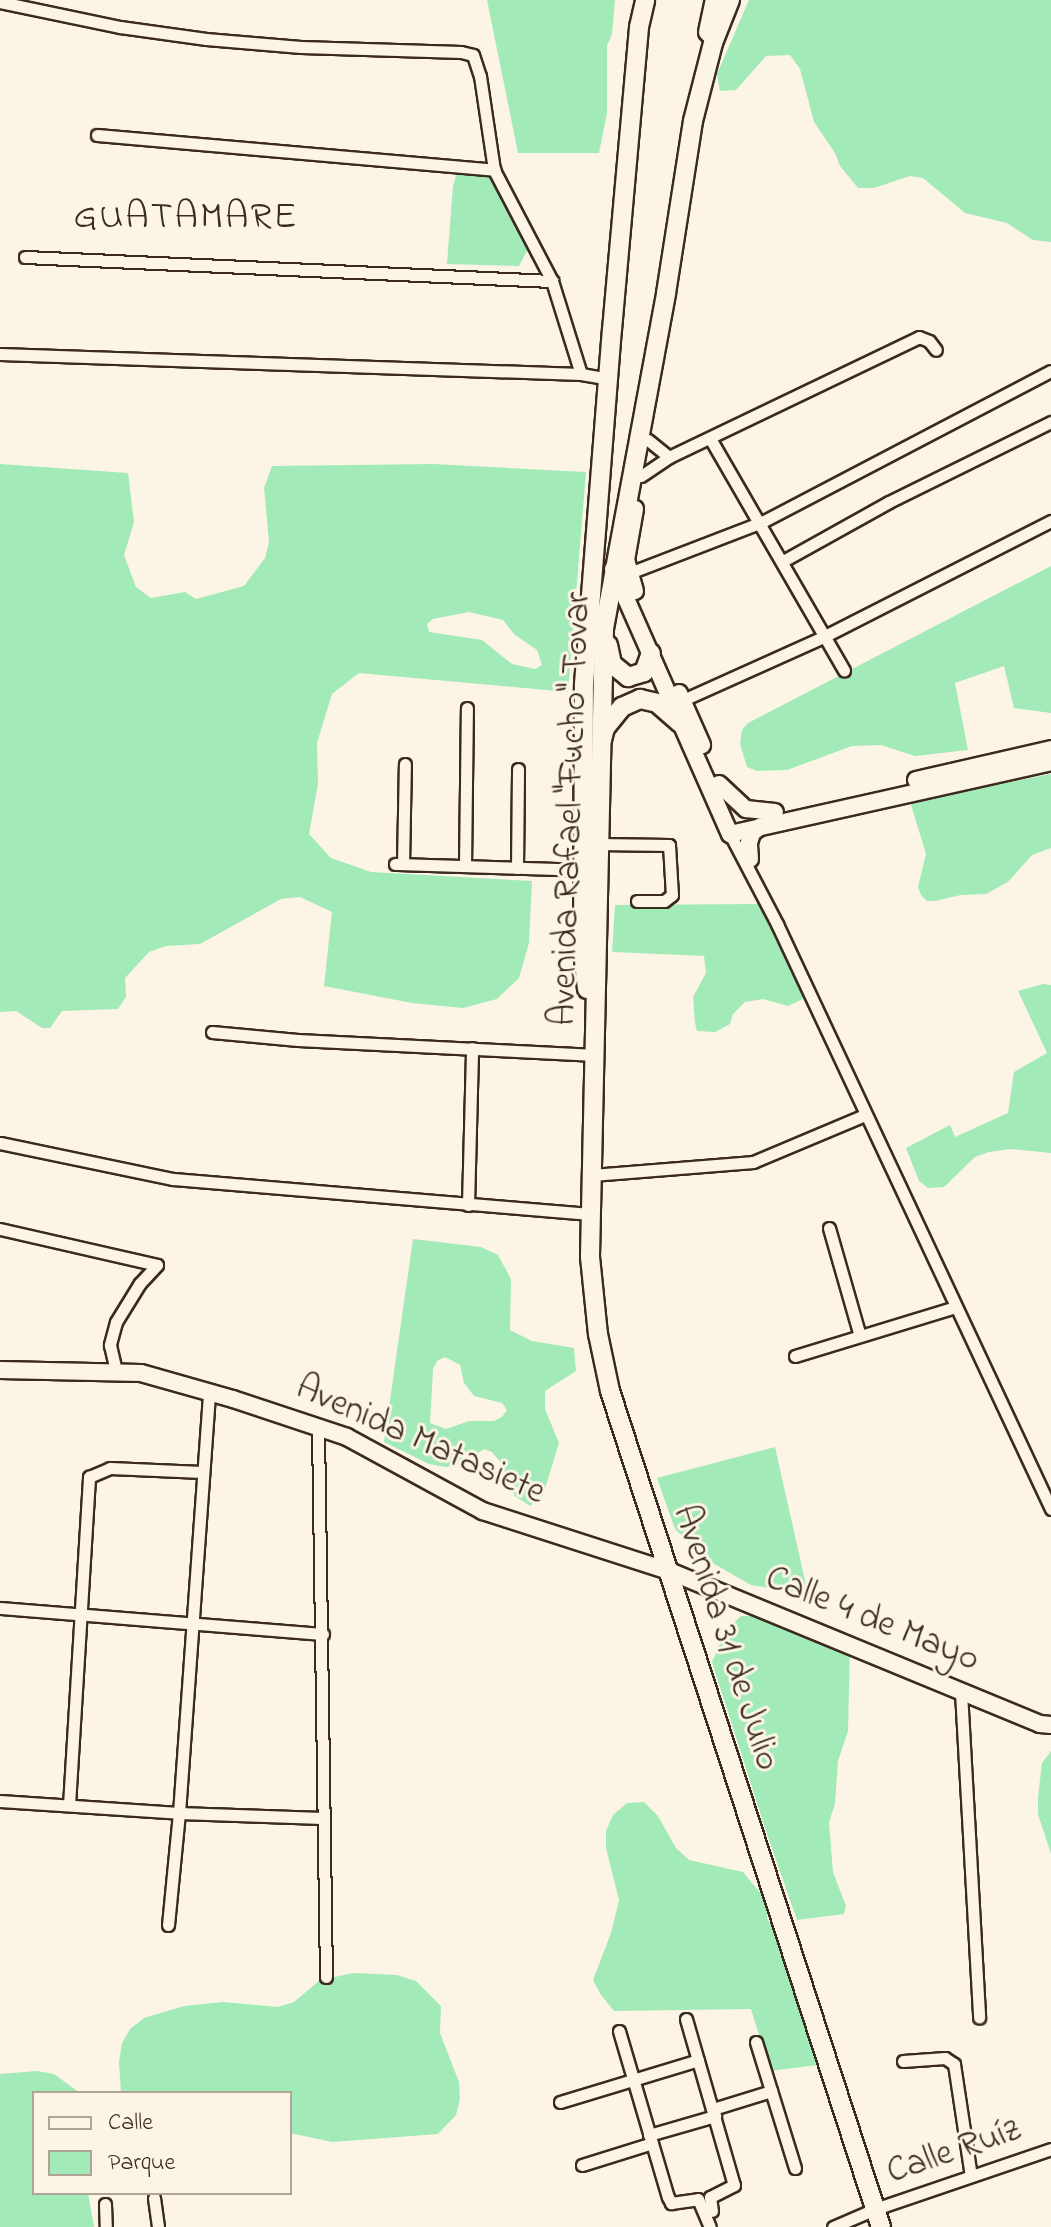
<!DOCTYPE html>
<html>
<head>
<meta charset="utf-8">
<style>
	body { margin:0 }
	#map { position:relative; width:1051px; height:2227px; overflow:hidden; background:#fcf5e5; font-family:"Indie Flower",sans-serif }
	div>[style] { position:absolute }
	.green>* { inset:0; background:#a2eab8 }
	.roads { filter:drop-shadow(2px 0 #3b2a1e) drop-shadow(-2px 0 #3b2a1e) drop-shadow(0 2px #3b2a1e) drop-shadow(0 -2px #3b2a1e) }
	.street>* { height:11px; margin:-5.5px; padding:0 5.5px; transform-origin:5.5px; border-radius:5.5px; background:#fcf5e5 }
	.secondary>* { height:16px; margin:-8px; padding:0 8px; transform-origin:8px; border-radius:8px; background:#fcf5e5 }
	.primary>* { height:18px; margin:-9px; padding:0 9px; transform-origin:9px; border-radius:9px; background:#fcf5e5 }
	span { translate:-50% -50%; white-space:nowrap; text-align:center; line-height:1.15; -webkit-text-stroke:6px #fcf5e5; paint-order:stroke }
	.street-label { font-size:36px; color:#3b2a1e }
	.neighbourhood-label { font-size:38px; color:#3b2a1e; letter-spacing:2px }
	.legend { position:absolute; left:32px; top:2091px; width:260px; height:104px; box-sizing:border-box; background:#fcf5e5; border:2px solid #afa495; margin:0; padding:10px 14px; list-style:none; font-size:24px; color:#3b2a1e }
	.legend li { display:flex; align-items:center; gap:16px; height:40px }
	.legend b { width:40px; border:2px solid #afa495 }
</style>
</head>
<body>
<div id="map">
	<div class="green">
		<div style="clip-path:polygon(487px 0,615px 0,612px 34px,607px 46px,607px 113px,599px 153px,518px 153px)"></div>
		<div style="clip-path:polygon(749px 0,1051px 0,1051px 242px,1033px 240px,1007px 223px,965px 213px,923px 178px,910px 176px,874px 188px,858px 188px,840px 166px,835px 153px,814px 122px,800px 69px,790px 55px,766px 56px,736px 90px,720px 91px,717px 74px)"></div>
		<div style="clip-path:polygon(462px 170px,488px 174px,505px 191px,530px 245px,519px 266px,447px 264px,453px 186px,457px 173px)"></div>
		<div style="clip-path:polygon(evenodd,0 464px,128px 473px,134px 522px,124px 555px,136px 587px,151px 598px,185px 592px,196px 599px,244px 586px,265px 558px,269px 542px,264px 488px,272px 466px,433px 464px,586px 472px,568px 692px,359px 673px,332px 694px,317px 743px,318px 784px,309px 834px,331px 858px,371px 872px,532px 881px,529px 943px,519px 978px,497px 999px,463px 1008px,412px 1003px,324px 986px,332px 912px,300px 897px,281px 899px,200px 944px,166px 946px,149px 952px,125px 978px,126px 997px,118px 1009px,62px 1011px,50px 1028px,42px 1028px,16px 1011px,0 1012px,0 464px,469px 612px,503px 620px,514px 634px,537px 650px,542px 665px,535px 669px,512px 664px,482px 640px,429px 632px,427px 624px,433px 619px,469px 612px)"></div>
		<div style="clip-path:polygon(1051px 566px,1051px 713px,1014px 708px,1004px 666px,955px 683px,968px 750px,915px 756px,881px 745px,852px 746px,787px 770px,757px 771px,747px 767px,740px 744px,742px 730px,748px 723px)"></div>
		<div style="clip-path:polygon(1051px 774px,1051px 848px,1032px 855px,1008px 882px,986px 894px,961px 895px,935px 901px,927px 901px,921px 895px,918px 887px,926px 854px,911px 805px,917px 800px)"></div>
		<div style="clip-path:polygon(759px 904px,805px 998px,788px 1006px,763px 999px,745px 1002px,733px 1014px,730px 1024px,715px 1032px,697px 1031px,695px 1023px,693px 997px,706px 973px,704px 956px,612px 952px,615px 905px)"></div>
		<div style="clip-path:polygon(1043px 984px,1051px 985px,1051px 1153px,1010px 1149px,989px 1152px,975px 1157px,944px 1187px,928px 1188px,919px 1181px,906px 1148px,950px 1125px,955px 1137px,1008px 1113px,1014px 1072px,1047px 1053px,1018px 991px)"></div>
		<div style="clip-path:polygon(evenodd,413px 1239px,481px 1247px,498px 1255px,511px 1279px,510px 1330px,532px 1341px,574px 1348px,576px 1371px,545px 1391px,545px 1409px,559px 1443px,543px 1495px,530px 1506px,515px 1496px,506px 1482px,503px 1465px,492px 1452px,484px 1449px,463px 1463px,446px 1467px,429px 1464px,384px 1442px,413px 1239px,445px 1357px,460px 1365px,464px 1383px,474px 1396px,502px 1403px,507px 1410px,502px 1417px,494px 1421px,469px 1421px,446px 1429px,430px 1423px,433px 1369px,437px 1361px,445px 1357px)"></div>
		<div style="clip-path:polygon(775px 1447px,808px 1594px,751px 1585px,704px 1558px,675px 1529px,657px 1478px)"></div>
		<div style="clip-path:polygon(741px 1616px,768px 1616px,850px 1647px,848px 1731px,838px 1761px,835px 1804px,829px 1822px,833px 1872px,846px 1906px,844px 1914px,797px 1920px,766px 1831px,712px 1662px,726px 1630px)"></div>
		<div style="clip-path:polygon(1051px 1751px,1051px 1854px,1038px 1814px,1038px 1797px,1042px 1763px)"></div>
		<div style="clip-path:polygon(644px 1802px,658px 1816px,676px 1848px,689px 1860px,743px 1872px,766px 1900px,767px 1918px,787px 1952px,818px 2065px,770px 2071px,751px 2009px,614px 2011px,601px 1995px,593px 1980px,611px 1933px,619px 1900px,606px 1848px,606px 1831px,613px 1815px,627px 1803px)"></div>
		<div style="clip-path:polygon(354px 1973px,397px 1975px,416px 1981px,441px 2006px,440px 2033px,459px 2082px,460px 2099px,456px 2115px,438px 2134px,332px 2142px,290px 2133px,290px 2093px,121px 2093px,119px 2062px,122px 2043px,130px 2029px,144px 2018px,184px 2006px,223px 2002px,278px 2007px,294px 2002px,320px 1980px)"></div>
		<div style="clip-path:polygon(37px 2071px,54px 2074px,80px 2093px,34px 2093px,34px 2193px,88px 2193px,94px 2227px,0 2227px,0 2074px)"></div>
	</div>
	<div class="roads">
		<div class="street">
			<div style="left:0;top:2px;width:123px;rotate:11.8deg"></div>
			<div style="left:120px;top:27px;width:87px;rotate:7.9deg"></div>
			<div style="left:206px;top:39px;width:95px;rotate:4.8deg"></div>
			<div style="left:301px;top:47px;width:160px;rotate:1.8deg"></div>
			<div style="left:461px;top:52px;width:12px;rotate:14deg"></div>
			<div style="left:473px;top:55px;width:22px;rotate:72deg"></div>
			<div style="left:480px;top:76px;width:95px;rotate:81.5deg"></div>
			<div style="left:97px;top:135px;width:399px;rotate:5deg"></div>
			<div style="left:494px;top:170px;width:125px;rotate:62.4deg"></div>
			<div style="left:552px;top:281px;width:97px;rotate:72.7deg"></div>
			<div style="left:25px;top:257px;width:528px;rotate:2.61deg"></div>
			<div style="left:0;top:354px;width:581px;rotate:1.97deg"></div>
			<div style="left:581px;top:374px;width:27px;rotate:10deg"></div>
			<div style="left:648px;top:440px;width:27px;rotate:39deg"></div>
			<div style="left:711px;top:440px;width:266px;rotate:60deg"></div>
			<div style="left:641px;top:476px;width:34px;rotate:-34deg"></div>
			<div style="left:669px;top:457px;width:277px;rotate:-25.6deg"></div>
			<div style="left:919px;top:337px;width:11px;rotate:22deg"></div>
			<div style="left:929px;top:341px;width:11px;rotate:52deg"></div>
			<div style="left:783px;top:561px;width:121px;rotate:-29.1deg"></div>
			<div style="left:889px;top:502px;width:181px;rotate:-26.3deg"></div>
			<div style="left:627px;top:574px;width:145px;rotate:-21.1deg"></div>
			<div style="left:762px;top:522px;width:326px;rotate:-27.6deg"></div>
			<div style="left:683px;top:700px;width:154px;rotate:-24.2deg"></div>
			<div style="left:823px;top:637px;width:256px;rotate:-27deg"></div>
			<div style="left:730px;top:834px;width:102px;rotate:62.4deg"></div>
			<div style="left:777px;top:924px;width:646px;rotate:64.9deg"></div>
			<div style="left:598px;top:844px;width:71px;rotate:0.8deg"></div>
			<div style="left:669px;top:845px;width:50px;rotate:86.6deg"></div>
			<div style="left:672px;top:895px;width:10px;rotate:143deg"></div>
			<div style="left:664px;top:901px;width:27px;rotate:180deg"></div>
			<div style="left:395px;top:864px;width:188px;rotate:1.8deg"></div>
			<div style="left:403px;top:864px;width:100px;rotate:-88.9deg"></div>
			<div style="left:465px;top:866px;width:158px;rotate:-89.3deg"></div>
			<div style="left:517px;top:868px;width:99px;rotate:-89.4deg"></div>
			<div style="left:212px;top:1032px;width:86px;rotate:5.3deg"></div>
			<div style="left:298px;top:1040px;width:298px;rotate:2.9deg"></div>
			<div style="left:0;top:1143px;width:177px;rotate:11.8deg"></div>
			<div style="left:173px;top:1179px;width:419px;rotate:4.8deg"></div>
			<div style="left:592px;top:1175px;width:162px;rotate:-4.6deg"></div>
			<div style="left:753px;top:1162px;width:121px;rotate:-22.8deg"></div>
			<div style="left:468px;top:1205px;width:157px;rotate:-88.5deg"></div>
			<div style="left:829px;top:1228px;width:112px;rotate:74deg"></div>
			<div style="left:0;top:1229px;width:161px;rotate:12.9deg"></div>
			<div style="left:157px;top:1265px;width:25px;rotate:133deg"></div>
			<div style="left:140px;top:1283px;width:46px;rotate:121.6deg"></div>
			<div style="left:116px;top:1322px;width:24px;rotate:105deg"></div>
			<div style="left:110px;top:1345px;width:28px;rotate:77deg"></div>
			<div style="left:795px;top:1356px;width:167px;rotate:-17deg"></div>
			<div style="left:318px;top:1427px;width:550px;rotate:89.17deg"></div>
			<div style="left:0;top:1608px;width:324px;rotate:4.6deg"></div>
			<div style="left:961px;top:1692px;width:326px;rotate:86.8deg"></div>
			<div style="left:0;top:1801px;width:179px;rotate:3.8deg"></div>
			<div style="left:179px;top:1813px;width:143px;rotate:2deg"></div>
			<div style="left:69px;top:1805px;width:329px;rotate:-86.5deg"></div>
			<div style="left:89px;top:1477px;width:23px;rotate:-23deg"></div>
			<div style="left:110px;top:1468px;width:92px;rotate:2.5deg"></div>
			<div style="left:168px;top:1925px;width:113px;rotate:-84.4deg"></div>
			<div style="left:179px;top:1813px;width:422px;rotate:-85.9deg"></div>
			<div style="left:686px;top:2019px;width:173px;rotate:73.9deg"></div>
			<div style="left:734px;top:2185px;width:27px;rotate:153deg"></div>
			<div style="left:710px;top:2197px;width:14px;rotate:82deg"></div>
			<div style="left:619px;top:2031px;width:173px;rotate:73.6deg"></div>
			<div style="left:668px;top:2197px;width:7px;rotate:63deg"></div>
			<div style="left:671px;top:2203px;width:27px;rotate:-8deg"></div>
			<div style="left:698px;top:2199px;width:30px;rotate:67deg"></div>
			<div style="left:756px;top:2042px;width:132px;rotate:72.8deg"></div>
			<div style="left:903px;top:2061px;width:42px;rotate:-4.1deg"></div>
			<div style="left:945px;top:2058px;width:11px;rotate:34deg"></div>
			<div style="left:954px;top:2064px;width:113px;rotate:81.4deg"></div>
			<div style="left:560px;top:2102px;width:144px;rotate:-16.9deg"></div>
			<div style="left:713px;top:2109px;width:61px;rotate:-17.2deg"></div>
			<div style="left:649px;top:2135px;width:69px;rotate:-16.1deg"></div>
			<div style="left:582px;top:2165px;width:73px;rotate:-17.4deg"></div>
			<div style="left:154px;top:2198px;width:29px;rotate:82deg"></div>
			<div style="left:105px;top:2204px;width:23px;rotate:88deg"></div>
			<div style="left:833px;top:2227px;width:46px;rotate:-23.2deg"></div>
			<div style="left:875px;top:2209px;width:186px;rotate:-18.8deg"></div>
		</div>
		<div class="secondary">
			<div style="left:613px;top:569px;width:290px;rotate:66.2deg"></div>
			<div style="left:730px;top:834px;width:329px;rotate:-12.6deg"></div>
			<div style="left:635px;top:591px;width:32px;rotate:-106deg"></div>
			<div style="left:626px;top:560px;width:52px;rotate:-80deg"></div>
			<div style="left:679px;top:693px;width:57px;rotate:66.1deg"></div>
			<div style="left:916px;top:780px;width:139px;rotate:-12.9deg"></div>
			<div style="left:719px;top:784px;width:37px;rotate:43deg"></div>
			<div style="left:746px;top:809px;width:29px;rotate:6deg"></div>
			<div style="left:750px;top:859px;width:16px;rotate:-94deg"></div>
			<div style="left:749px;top:843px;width:10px;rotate:-73deg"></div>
			<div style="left:752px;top:833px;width:11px;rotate:-38deg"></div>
			<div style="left:0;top:1370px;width:141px;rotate:1.2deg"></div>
			<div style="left:141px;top:1373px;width:96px;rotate:15.8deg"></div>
			<div style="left:233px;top:1399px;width:120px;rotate:18.4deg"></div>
			<div style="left:347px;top:1437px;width:155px;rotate:28.6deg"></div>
			<div style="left:483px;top:1511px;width:195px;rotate:17.9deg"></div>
			<div style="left:669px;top:1571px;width:401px;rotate:22.4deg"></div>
			<div style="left:1040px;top:1724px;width:11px;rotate:5deg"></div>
		</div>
		<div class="primary">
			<div style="left:730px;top:0;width:46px;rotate:111.6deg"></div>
			<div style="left:713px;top:43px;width:81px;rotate:104.4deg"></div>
			<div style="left:693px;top:121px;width:175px;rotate:98.9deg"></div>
			<div style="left:666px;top:294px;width:341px;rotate:100.5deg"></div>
			<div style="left:604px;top:629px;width:628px;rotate:91.28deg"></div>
			<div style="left:590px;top:1257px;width:77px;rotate:84.1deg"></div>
			<div style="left:598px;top:1334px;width:58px;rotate:78.1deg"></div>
			<div style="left:610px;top:1391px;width:879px;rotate:72.04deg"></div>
			<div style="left:708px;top:32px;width:33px;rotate:-78deg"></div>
			<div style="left:608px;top:645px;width:19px;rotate:78deg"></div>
			<div style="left:612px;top:664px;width:21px;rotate:39deg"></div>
			<div style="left:628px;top:677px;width:17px;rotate:-17deg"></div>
			<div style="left:644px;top:672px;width:20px;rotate:-70deg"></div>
			<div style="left:602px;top:740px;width:12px;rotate:-76deg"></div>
			<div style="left:605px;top:728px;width:27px;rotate:-51deg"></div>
			<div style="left:622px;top:707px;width:20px;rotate:-24deg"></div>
			<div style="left:640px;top:699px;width:17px;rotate:13deg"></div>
			<div style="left:657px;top:703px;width:30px;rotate:41deg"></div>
			<div style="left:587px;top:989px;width:36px;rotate:-96deg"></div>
			<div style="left:583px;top:953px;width:269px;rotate:-89.8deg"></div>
			<div style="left:584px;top:684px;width:355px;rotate:-85.5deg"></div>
			<div style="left:612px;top:330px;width:304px;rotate:-84.9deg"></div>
			<div style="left:639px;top:27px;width:28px;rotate:-77deg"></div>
		</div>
	</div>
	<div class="street-label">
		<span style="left:572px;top:809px;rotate:-88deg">Avenida Rafael "Fucho" Tovar</span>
		<span style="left:420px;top:1441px;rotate:24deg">Avenida Matasiete</span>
		<span style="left:872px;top:1620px;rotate:22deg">Calle 4 de Mayo</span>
		<span style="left:725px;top:1638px;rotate:72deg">Avenida 31 de Julio</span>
		<span style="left:954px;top:2152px;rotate:-19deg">Calle Ruíz</span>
	</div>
	<div class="neighbourhood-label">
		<span style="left:186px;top:219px">GUATAMARE</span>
	</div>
	<ul class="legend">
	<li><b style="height:10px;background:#fcf5e5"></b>Calle</li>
	<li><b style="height:22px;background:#a2eab8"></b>Parque</li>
	</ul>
</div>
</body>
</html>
